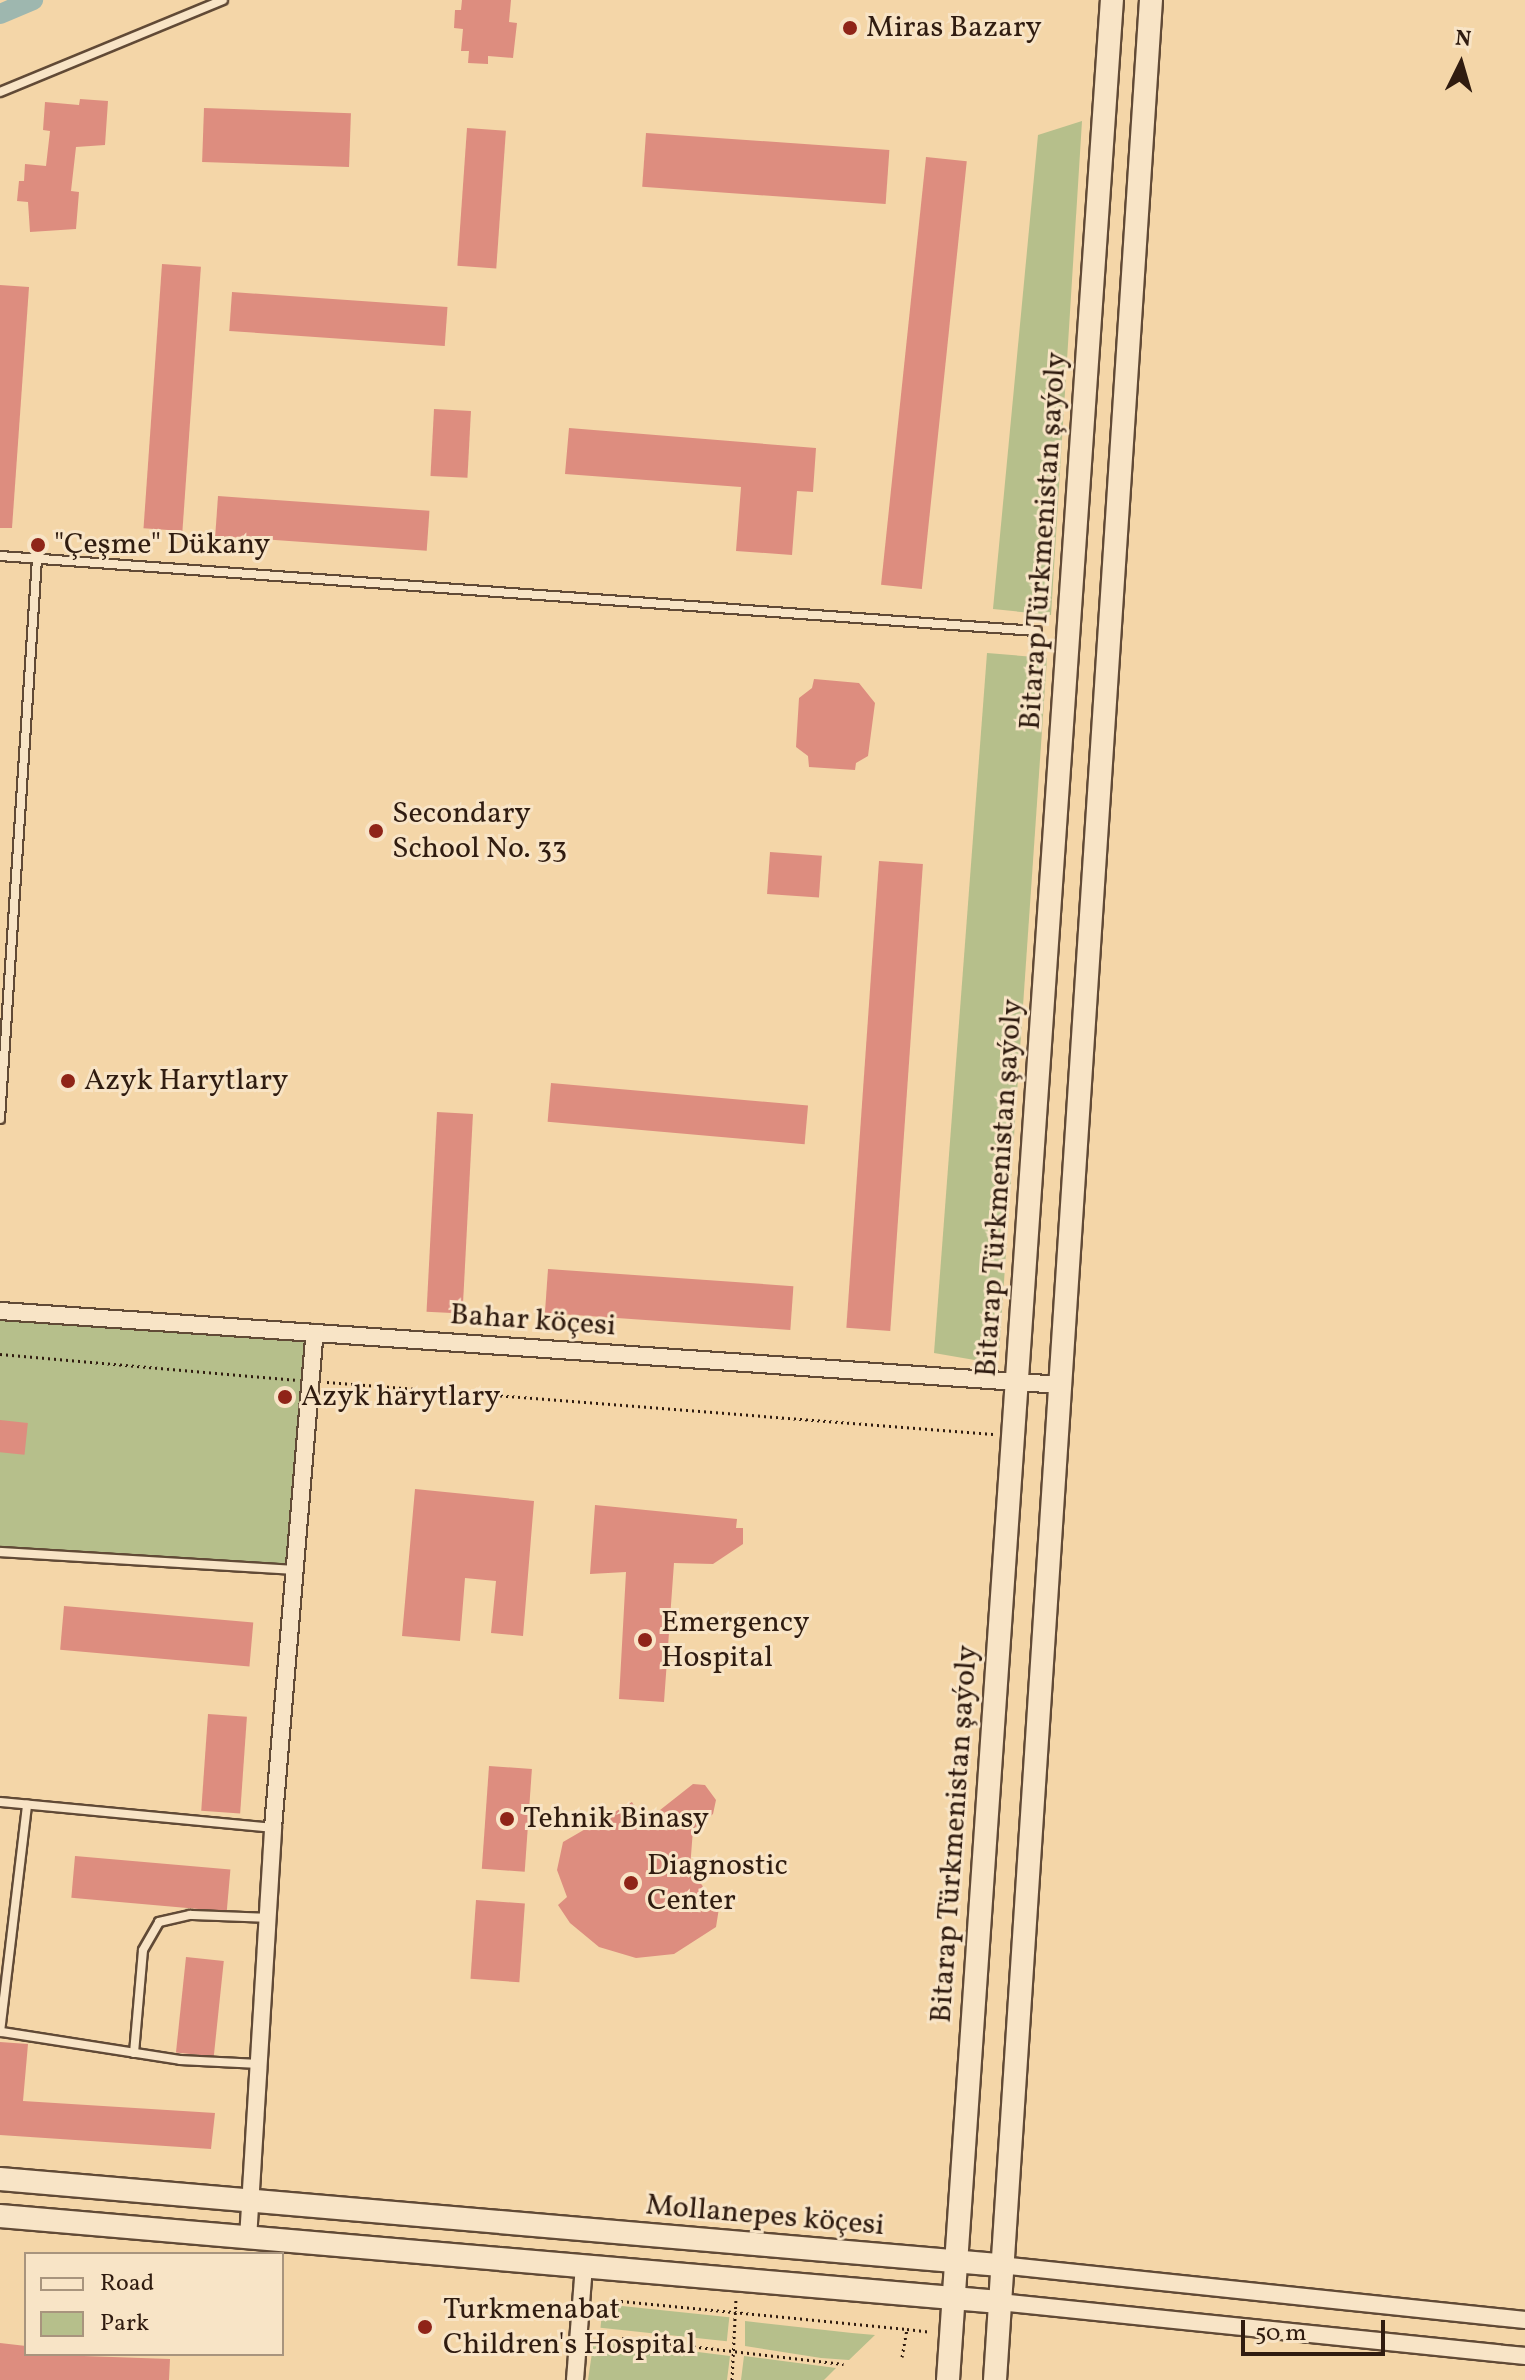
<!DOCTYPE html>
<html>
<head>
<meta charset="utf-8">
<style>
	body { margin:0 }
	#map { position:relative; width:1525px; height:2380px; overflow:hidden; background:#f4d6a8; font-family:Vollkorn,serif }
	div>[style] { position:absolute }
	.green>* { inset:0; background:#b6bf8b; transform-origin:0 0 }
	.canal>* { height:20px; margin:-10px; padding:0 10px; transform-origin:10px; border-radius:10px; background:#9eb7af }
	.building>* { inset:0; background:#dd8d7f; transform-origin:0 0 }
	.path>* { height:3px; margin-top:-1.5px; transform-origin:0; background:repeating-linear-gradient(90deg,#301c10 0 2px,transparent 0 6px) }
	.roads { filter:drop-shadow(2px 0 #614a36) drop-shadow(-2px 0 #614a36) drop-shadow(0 2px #614a36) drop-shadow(0 -2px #614a36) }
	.lane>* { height:8px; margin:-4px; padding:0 4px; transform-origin:4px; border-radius:4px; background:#f8e4c6 }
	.street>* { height:16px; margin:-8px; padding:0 8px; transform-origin:8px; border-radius:8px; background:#f8e4c6 }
	.secondary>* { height:22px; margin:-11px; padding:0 11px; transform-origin:11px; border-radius:11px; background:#f8e4c6 }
	.dots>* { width:22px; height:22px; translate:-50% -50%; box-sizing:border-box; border:4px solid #f8e4c6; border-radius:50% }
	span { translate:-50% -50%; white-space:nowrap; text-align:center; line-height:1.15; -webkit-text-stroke:6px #f8e4c6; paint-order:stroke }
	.poi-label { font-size:30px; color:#301c10 }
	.left { translate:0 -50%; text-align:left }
	.street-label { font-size:30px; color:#301c10 }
	.legend { position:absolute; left:24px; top:2252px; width:260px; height:104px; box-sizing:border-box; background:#f8e4c6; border:2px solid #a8947d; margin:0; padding:10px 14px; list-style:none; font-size:24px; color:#301c10 }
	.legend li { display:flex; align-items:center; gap:16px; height:40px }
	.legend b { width:40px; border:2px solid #a8947d }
	.north { position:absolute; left:1421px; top:24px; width:80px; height:80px; -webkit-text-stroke:6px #f8e4c6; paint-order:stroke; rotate:5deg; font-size:22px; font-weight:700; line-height:32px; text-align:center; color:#301c10 }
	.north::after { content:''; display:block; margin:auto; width:28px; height:36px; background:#301c10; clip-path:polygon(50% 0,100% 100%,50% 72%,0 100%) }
	.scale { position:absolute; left:1241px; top:2320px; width:144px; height:36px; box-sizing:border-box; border:4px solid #301c10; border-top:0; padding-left:10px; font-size:24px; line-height:28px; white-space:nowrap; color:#301c10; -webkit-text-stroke:6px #f8e4c6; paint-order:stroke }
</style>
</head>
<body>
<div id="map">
	<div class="green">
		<div style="clip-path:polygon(1082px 121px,1051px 615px,993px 609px,1038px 135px)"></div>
		<div style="clip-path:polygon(987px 653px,1047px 658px,999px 1354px,992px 1363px,934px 1353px)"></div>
		<div style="left:0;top:1320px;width:305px;height:234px;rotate:4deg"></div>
		<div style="left:603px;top:2304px;width:127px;height:24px;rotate:6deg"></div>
		<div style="clip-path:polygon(745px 2321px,852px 2333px,875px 2335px,849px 2360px,821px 2358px,745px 2346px)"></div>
		<div style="clip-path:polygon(594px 2339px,730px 2356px,727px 2380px,588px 2380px)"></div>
		<div style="clip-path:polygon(744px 2356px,836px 2368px,824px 2380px,741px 2380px)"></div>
	</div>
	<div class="canal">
		<div style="left:0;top:14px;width:36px;rotate:-23deg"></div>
	</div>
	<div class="building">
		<div style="clip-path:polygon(462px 0,511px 0,509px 22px,517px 23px,513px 58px,488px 56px,488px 64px,468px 63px,469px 51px,461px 51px,463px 29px,454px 28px,455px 10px,461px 10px)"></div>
		<div style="clip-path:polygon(80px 99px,108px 101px,105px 145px,76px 147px,71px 191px,79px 192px,76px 229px,30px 232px,28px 202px,17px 201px,19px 181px,24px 181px,25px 164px,46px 166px,50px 131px,43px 130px,45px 102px,79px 105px)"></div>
		<div style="left:204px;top:108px;width:147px;height:54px;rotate:2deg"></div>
		<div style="left:467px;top:128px;width:39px;height:138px;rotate:4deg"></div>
		<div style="left:646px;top:133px;width:244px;height:54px;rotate:4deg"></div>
		<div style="left:926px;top:157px;width:41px;height:430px;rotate:6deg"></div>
		<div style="left:162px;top:264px;width:39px;height:265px;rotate:4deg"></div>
		<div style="clip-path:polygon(0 285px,29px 287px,12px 528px,0 528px)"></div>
		<div style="left:232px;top:292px;width:216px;height:39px;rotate:4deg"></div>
		<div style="left:434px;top:409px;width:37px;height:67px;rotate:3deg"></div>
		<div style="clip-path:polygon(569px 428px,816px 448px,813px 492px,797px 491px,792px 555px,736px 551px,741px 487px,565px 474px)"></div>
		<div style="left:218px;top:496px;width:212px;height:40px;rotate:4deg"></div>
		<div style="clip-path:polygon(814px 679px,859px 683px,875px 703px,868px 756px,856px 763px,855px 770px,809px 767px,808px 756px,796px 747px,799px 698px,812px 688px)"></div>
		<div style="left:770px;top:852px;width:52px;height:42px;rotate:4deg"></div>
		<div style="left:879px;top:861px;width:44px;height:468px;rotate:4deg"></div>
		<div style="left:551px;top:1083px;width:258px;height:39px;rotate:5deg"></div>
		<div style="left:437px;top:1112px;width:36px;height:200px;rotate:3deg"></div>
		<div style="left:548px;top:1269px;width:246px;height:44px;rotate:4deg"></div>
		<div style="left:0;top:1420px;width:28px;height:32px;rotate:6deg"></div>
		<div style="clip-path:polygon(415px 1489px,534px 1501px,523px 1636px,491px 1633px,496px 1581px,465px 1578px,460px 1641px,402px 1636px)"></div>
		<div style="clip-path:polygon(595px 1505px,737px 1519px,736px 1528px,743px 1528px,743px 1544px,713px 1564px,674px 1563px,664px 1702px,619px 1699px,626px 1572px,590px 1574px)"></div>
		<div style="left:64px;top:1606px;width:190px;height:44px;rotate:5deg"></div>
		<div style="left:208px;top:1714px;width:39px;height:97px;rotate:4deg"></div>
		<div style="left:489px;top:1766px;width:43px;height:103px;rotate:4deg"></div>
		<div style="clip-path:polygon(693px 1784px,705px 1785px,716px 1800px,713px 1814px,693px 1829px,690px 1869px,719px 1908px,716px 1927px,674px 1954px,636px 1958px,599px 1947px,570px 1923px,558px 1905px,567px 1897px,557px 1870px,563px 1842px,632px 1802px,637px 1811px,655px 1814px)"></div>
		<div style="left:75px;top:1856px;width:156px;height:42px;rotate:5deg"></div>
		<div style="left:476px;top:1900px;width:49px;height:79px;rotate:4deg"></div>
		<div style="left:186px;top:1957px;width:38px;height:96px;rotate:6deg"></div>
		<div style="clip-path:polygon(0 2042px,28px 2044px,23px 2101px,215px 2113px,211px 2149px,0 2135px)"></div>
		<div style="clip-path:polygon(0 2343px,26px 2346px,26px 2354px,170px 2359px,169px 2380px,0 2380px)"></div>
	</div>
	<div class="path">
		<div style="left:0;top:1354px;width:296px;rotate:5deg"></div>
		<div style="left:327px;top:1382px;width:668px;rotate:4.46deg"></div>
		<div style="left:621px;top:2301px;width:287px;rotate:5.6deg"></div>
		<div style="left:622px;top:2338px;width:223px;rotate:6.7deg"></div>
		<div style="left:902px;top:2357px;width:28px;rotate:-80deg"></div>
		<div style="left:907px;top:2329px;width:23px;rotate:7deg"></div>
		<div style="left:732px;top:2380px;width:81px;rotate:-87.2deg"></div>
	</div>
	<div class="roads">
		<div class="lane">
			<div style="left:0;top:92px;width:241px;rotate:-22.4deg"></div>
			<div style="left:0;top:556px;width:1040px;rotate:4.14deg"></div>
			<div style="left:0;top:1119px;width:561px;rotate:-86.22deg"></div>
			<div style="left:0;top:1552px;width:296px;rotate:3.5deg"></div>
			<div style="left:0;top:1802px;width:274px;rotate:5.4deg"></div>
			<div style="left:0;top:2032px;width:229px;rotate:-83.2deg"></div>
			<div style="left:2px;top:2032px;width:180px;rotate:8.9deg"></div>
			<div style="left:180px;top:2060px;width:79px;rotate:2.9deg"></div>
			<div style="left:134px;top:2053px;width:103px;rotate:-85deg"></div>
			<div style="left:143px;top:1950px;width:32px;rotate:-60deg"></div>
			<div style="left:159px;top:1922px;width:32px;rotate:-13deg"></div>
			<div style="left:190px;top:1915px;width:77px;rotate:2.2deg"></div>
		</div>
		<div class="street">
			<div style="left:0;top:1311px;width:1065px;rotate:3.99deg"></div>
			<div style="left:248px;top:2239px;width:412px;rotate:-86.5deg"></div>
			<div style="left:273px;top:1828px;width:497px;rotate:-85.2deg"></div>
			<div style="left:1000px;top:2265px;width:528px;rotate:5.98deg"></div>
			<div style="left:999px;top:2302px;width:529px;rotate:5.86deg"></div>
			<div style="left:575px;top:2380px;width:114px;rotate:-85.5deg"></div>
		</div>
		<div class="secondary">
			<div style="left:0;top:2179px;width:1004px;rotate:4.92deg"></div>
			<div style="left:0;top:2216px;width:1003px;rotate:4.92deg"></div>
			<div style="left:948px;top:2380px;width:2386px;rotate:-86.06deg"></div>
			<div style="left:995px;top:2380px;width:2385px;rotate:-86.25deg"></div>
		</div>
	</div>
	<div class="dots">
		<div style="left:850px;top:28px;background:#8f2418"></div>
		<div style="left:38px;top:545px;background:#8f2418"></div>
		<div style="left:376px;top:831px;background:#8f2418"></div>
		<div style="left:68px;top:1081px;background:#8f2418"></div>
		<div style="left:285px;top:1397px;background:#8f2418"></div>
		<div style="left:645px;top:1640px;background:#8f2418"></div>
		<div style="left:507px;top:1819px;background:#8f2418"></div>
		<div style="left:631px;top:1883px;background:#8f2418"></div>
		<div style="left:425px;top:2327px;background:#8f2418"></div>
	</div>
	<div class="poi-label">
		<span class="left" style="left:866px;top:28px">Miras Bazary</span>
		<span class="left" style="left:54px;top:545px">"Çeşme" Dükany</span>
		<span class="left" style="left:392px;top:831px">Secondary<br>School No. 33</span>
		<span class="left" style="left:84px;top:1081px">Azyk Harytlary</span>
		<span class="left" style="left:301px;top:1397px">Azyk harytlary</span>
		<span class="left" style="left:661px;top:1640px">Emergency<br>Hospital</span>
		<span class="left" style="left:523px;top:1819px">Tehnik Binasy</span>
		<span class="left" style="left:647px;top:1883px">Diagnostic<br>Center</span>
		<span class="left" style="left:443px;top:2327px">Turkmenabat<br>Children's Hospital</span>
	</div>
	<div class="street-label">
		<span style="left:1044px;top:541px;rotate:-86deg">Bitarap Türkmenistan şaýoly</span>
		<span style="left:1000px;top:1188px;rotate:-86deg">Bitarap Türkmenistan şaýoly</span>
		<span style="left:533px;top:1321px;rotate:4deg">Bahar köçesi</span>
		<span style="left:955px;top:1834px;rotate:-86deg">Bitarap Türkmenistan şaýoly</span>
		<span style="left:765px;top:2216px;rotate:5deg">Mollanepes köçesi</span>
	</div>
	<ul class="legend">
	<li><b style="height:10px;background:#f8e4c6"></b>Road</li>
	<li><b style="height:22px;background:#b6bf8b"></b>Park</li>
	</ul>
	<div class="north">N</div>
	<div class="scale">50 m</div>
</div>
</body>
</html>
